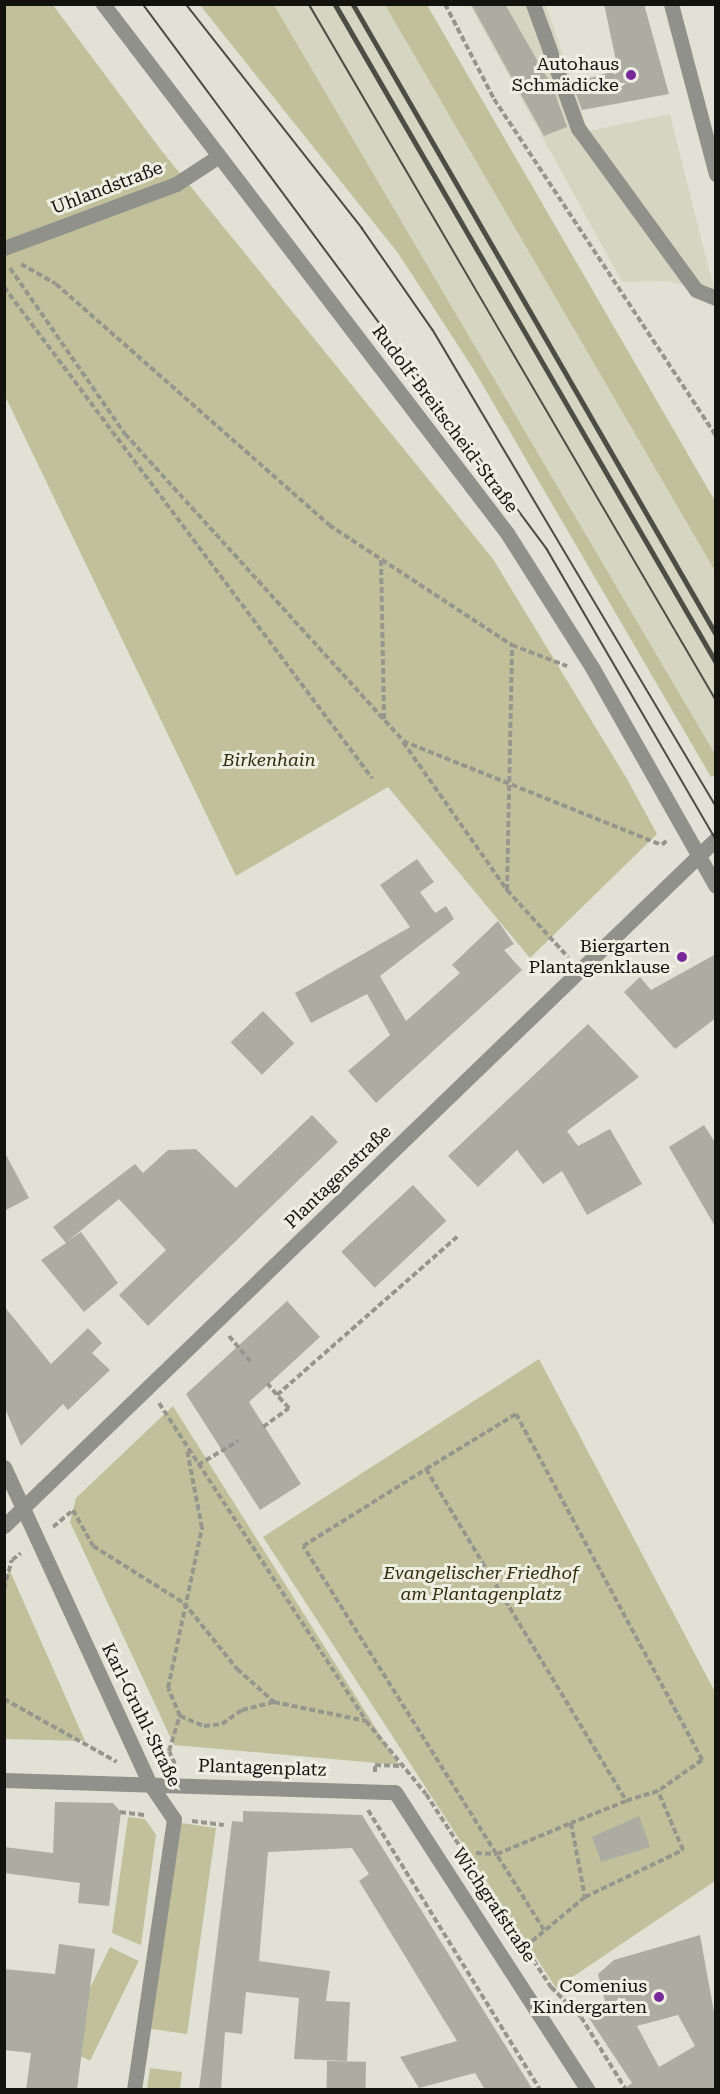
<!DOCTYPE html>
<html>
<head>
<meta charset="utf-8">
<style>
	body { margin:0 }
	#map { position:relative; width:720px; height:2094px; overflow:hidden; background:#e2e1d6; font-family:"Roboto Serif",serif }
	div>[style] { position:absolute }
	.built>* { inset:0; background:#d6d5c2 }
	.green>* { inset:0; background:#c2bf9b; transform-origin:0 0 }
	.building>* { inset:0; background:#adaca2; transform-origin:0 0 }
	.path>* { height:4px; margin-top:-2px; transform-origin:0; background:repeating-linear-gradient(90deg,#97968e 0 6px,transparent 0 9px) }
	.minor>* { height:15px; margin:-7.5px; padding:0 7.5px; transform-origin:7.5px; border-radius:7.5px; background:#91918c }
	.tram>* { height:1.5px; margin:-0.75px; padding:0 0.75px; transform-origin:0.75px; border-radius:0.75px; background:#4d4d47 }
	.rail>* { height:4.5px; margin:-2.25px; padding:0 2.25px; transform-origin:2.25px; border-radius:2.25px; background:#4d4d47 }
	.dots>* { width:16px; height:16px; translate:-50% -50%; box-sizing:border-box; border:3px solid #efeee3; border-radius:50% }
	span { translate:-50% -50%; white-space:nowrap; text-align:center; line-height:1.15; -webkit-text-stroke:6px #efeee3; paint-order:stroke }
	.poi-label { font-size:18px; color:#12120e }
	.right { translate:-100% -50%; text-align:right }
	.street-label { font-size:18px; color:#12120e }
	.park-label { font-size:18px; color:#302d09; font-style:italic }
	.frame { position:absolute; inset:0; border:6px solid #12120e; pointer-events:none }
</style>
</head>
<body>
<div id="map">
	<div class="built">
		<div style="clip-path:polygon(274px 5px,385px 5px,715px 571px,715px 754px)"></div>
		<div style="clip-path:polygon(470px 5px,546px 5px,588px 131px,670px 114px,715px 293px,668px 281px,622px 282px)"></div>
	</div>
	<div class="green">
		<div style="clip-path:polygon(5px 5px,53px 5px,161px 150px,493px 559px,627px 779px,657px 834px,530px 958px,388px 787px,236px 876px,5px 396px)"></div>
		<div style="clip-path:polygon(200px 5px,274px 5px,715px 754px,715px 775px,711px 777px,474px 370px,398px 253px)"></div>
		<div style="clip-path:polygon(385px 5px,427px 5px,715px 501px,715px 571px)"></div>
		<div style="clip-path:polygon(539px 1359px,715px 1692px,715px 1881px,556px 1988px,263px 1537px)"></div>
		<div style="clip-path:polygon(173px 1406px,399px 1765px,174px 1745px,70px 1522px,76px 1498px)"></div>
		<div style="clip-path:polygon(10px 1571px,85px 1741px,5px 1739px,4px 1576px)"></div>
		<div style="clip-path:polygon(128px 1817px,145px 1819px,156px 1835px,141px 1945px,112px 1933px)"></div>
		<div style="left:216px;top:1828px;width:208px;height:37px;rotate:98deg"></div>
		<div style="left:110px;top:1947px;width:32px;height:111px;rotate:26deg"></div>
		<div style="clip-path:polygon(150px 2068px,182px 2072px,180px 2089px,147px 2089px)"></div>
	</div>
	<div class="building">
		<div style="clip-path:polygon(471px 4px,505px 4px,553px 88px,567px 127px,544px 136px)"></div>
		<div style="clip-path:polygon(604px 4px,644px 4px,669px 94px,582px 110px,572px 83px,618px 70px)"></div>
		<div style="clip-path:polygon(417px 859px,434px 882px,420px 892px,435px 913px,446px 906px,454px 919px,380px 976px,406px 1021px,460px 973px,452px 965px,498px 921px,514px 944px,504px 950px,522px 970px,376px 1103px,348px 1071px,390px 1035px,367px 994px,311px 1023px,295px 993px,410px 927px,380px 885px)"></div>
		<div style="clip-path:polygon(716px 954px,716px 1018px,675px 1049px,624px 992px,640px 977px,651px 990px)"></div>
		<div style="left:263px;top:1011px;width:45px;height:45px;rotate:46deg"></div>
		<div style="clip-path:polygon(588px 1024px,639px 1077px,567px 1131px,578px 1146px,610px 1129px,642px 1184px,587px 1215px,562px 1171px,543px 1184px,517px 1150px,478px 1187px,448px 1156px)"></div>
		<div style="clip-path:polygon(312px 1115px,338px 1142px,148px 1326px,119px 1295px,166px 1250px,119px 1199px,68px 1241px,81px 1232px,118px 1283px,84px 1312px,41px 1260px,66px 1243px,53px 1227px,135px 1164px,143px 1173px,168px 1150px,196px 1149px,236px 1188px)"></div>
		<div style="clip-path:polygon(704px 1125px,716px 1144px,716px 1228px,669px 1147px)"></div>
		<div style="clip-path:polygon(4px 1151px,29px 1198px,4px 1211px)"></div>
		<div style="left:413px;top:1185px;width:49px;height:98px;rotate:47deg"></div>
		<div style="clip-path:polygon(287px 1301px,320px 1337px,249px 1402px,301px 1484px,260px 1510px,186px 1394px)"></div>
		<div style="clip-path:polygon(4px 1306px,51px 1364px,88px 1328px,102px 1343px,92px 1353px,110px 1370px,68px 1410px,63px 1404px,21px 1446px,4px 1406px)"></div>
		<div style="clip-path:polygon(55px 1802px,113px 1803px,121px 1812px,109px 1906px,78px 1903px,80px 1883px,4px 1873px,4px 1847px,53px 1853px)"></div>
		<div style="clip-path:polygon(243px 1811px,362px 1815px,533px 2090px,485px 2090px,475px 2073px,419px 2088px,400px 2057px,457px 2041px,359px 1881px,369px 1874px,352px 1848px,268px 1852px,259px 1961px,330px 1971px,326px 2001px,350px 2002px,347px 2061px,294px 2059px,299px 1998px,246px 1992px,242px 2034px,225px 2032px,221px 2090px,199px 2090px,232px 1821px,243px 1822px)"></div>
		<div style="clip-path:polygon(639px 1816px,650px 1847px,601px 1862px,592px 1837px)"></div>
		<div style="clip-path:polygon(evenodd,700px 1935px,716px 2023px,716px 2090px,622px 2090px,632px 2083px,589px 2018px,606px 2005px,598px 1974px,614px 1960px,700px 1935px,678px 2015px,695px 2046px,659px 2067px,637px 2026px,678px 2015px)"></div>
		<div style="clip-path:polygon(59px 1944px,95px 1949px,77px 2090px,26px 2090px,31px 2053px,4px 2050px,4px 1969px,55px 1974px)"></div>
		<div style="left:327px;top:2061px;width:39px;height:29px;rotate:1deg"></div>
	</div>
	<div class="path">
		<div style="left:445px;top:4px;width:107px;rotate:62.7deg"></div>
		<div style="left:494px;top:99px;width:404px;rotate:56.6deg"></div>
		<div style="left:21px;top:264px;width:40px;rotate:29.7deg"></div>
		<div style="left:56px;top:284px;width:364px;rotate:41.4deg"></div>
		<div style="left:329px;top:525px;width:219px;rotate:33.3deg"></div>
		<div style="left:512px;top:645px;width:59px;rotate:20.9deg"></div>
		<div style="left:10px;top:268px;width:202px;rotate:55.3deg"></div>
		<div style="left:125px;top:434px;width:414px;rotate:47.8deg"></div>
		<div style="left:403px;top:741px;width:279px;rotate:21.9deg"></div>
		<div style="left:662px;top:845px;width:8px;rotate:-45deg"></div>
		<div style="left:4px;top:287px;width:614px;rotate:53.15deg"></div>
		<div style="left:381px;top:560px;width:160px;rotate:88.9deg"></div>
		<div style="left:403px;top:742px;width:181px;rotate:54.9deg"></div>
		<div style="left:507px;top:890px;width:91px;rotate:47.7deg"></div>
		<div style="left:507px;top:890px;width:245px;rotate:-88.8deg"></div>
		<div style="left:229px;top:1336px;width:33px;rotate:50deg"></div>
		<div style="left:267px;top:1383px;width:16px;rotate:50deg"></div>
		<div style="left:159px;top:1403px;width:379px;rotate:56.9deg"></div>
		<div style="left:366px;top:1721px;width:94px;rotate:50.6deg"></div>
		<div style="left:426px;top:1794px;width:230px;rotate:57.1deg"></div>
		<div style="left:551px;top:1987px;width:42px;rotate:45deg"></div>
		<div style="left:581px;top:2017px;width:86px;rotate:58.3deg"></div>
		<div style="left:263px;top:1427px;width:32px;rotate:-36deg"></div>
		<div style="left:289px;top:1408px;width:18px;rotate:-133deg"></div>
		<div style="left:277px;top:1395px;width:242px;rotate:-41.3deg"></div>
		<div style="left:198px;top:1465px;width:47px;rotate:-31deg"></div>
		<div style="left:426px;top:1469px;width:105px;rotate:-31.4deg"></div>
		<div style="left:516px;top:1414px;width:393px;rotate:61.7deg"></div>
		<div style="left:702px;top:1760px;width:54px;rotate:144.8deg"></div>
		<div style="left:53px;top:1527px;width:26px;rotate:-40deg"></div>
		<div style="left:73px;top:1510px;width:41px;rotate:60.9deg"></div>
		<div style="left:93px;top:1546px;width:107px;rotate:32.1deg"></div>
		<div style="left:184px;top:1603px;width:85px;rotate:51.2deg"></div>
		<div style="left:237px;top:1669px;width:50px;rotate:41.7deg"></div>
		<div style="left:274px;top:1702px;width:94px;rotate:11.7deg"></div>
		<div style="left:4px;top:1589px;width:30px;rotate:-75deg"></div>
		<div style="left:12px;top:1560px;width:11px;rotate:-38deg"></div>
		<div style="left:4px;top:1699px;width:129px;rotate:29.1deg"></div>
		<div style="left:180px;top:1716px;width:26px;rotate:23deg"></div>
		<div style="left:204px;top:1726px;width:18px;rotate:-6deg"></div>
		<div style="left:222px;top:1724px;width:24px;rotate:-35deg"></div>
		<div style="left:242px;top:1710px;width:33px;rotate:-14deg"></div>
		<div style="left:175px;top:1764px;width:14px;rotate:-115deg"></div>
		<div style="left:169px;top:1751px;width:37px;rotate:-73deg"></div>
		<div style="left:180px;top:1716px;width:30px;rotate:-113deg"></div>
		<div style="left:168px;top:1688px;width:164px;rotate:-78deg"></div>
		<div style="left:202px;top:1528px;width:79px;rotate:-100.9deg"></div>
		<div style="left:375px;top:1772px;width:7px;rotate:-90deg"></div>
		<div style="left:375px;top:1765px;width:27px;rotate:2deg"></div>
		<div style="left:368px;top:1810px;width:329px;rotate:58.4deg"></div>
		<div style="left:120px;top:1812px;width:26px;rotate:7deg"></div>
		<div style="left:192px;top:1821px;width:32px;rotate:7deg"></div>
		<div style="left:476px;top:1853px;width:21px;rotate:3deg"></div>
		<div style="left:497px;top:1854px;width:80px;rotate:-22.7deg"></div>
		<div style="left:544px;top:1930px;width:453px;rotate:-122.1deg"></div>
		<div style="left:303px;top:1546px;width:145px;rotate:-32deg"></div>
		<div style="left:426px;top:1469px;width:388px;rotate:58.9deg"></div>
		<div style="left:626px;top:1801px;width:59px;rotate:158.2deg"></div>
		<div style="left:571px;top:1823px;width:75px;rotate:79.3deg"></div>
		<div style="left:525px;top:1947px;width:78px;rotate:-39.8deg"></div>
		<div style="left:585px;top:1897px;width:109px;rotate:-25.6deg"></div>
		<div style="left:683px;top:1850px;width:64px;rotate:-113deg"></div>
		<div style="left:658px;top:1791px;width:34px;rotate:163deg"></div>
	</div>
	<div class="minor">
		<div style="left:103px;top:4px;width:666px;rotate:52.63deg"></div>
		<div style="left:507px;top:533px;width:161px;rotate:57.7deg"></div>
		<div style="left:593px;top:669px;width:249px;rotate:60.5deg"></div>
		<div style="left:533px;top:4px;width:132px;rotate:70.1deg"></div>
		<div style="left:578px;top:128px;width:200px;rotate:53.9deg"></div>
		<div style="left:696px;top:290px;width:22px;rotate:22deg"></div>
		<div style="left:671px;top:4px;width:176px;rotate:75.2deg"></div>
		<div style="left:4px;top:248px;width:184px;rotate:-20.4deg"></div>
		<div style="left:176px;top:184px;width:51px;rotate:-33.1deg"></div>
		<div style="left:4px;top:1467px;width:349px;rotate:65.3deg"></div>
		<div style="left:150px;top:1784px;width:42px;rotate:55.6deg"></div>
		<div style="left:174px;top:1819px;width:274px;rotate:98.4deg"></div>
		<div style="left:4px;top:1526px;width:989px;rotate:-43.98deg"></div>
		<div style="left:4px;top:1780px;width:391px;rotate:1.8deg"></div>
		<div style="left:395px;top:1792px;width:355px;rotate:57.1deg"></div>
	</div>
	<div class="tram">
		<div style="left:143px;top:4px;width:678px;rotate:53.45deg"></div>
		<div style="left:547px;top:549px;width:336px;rotate:59.8deg"></div>
		<div style="left:186px;top:4px;width:285px;rotate:51.8deg"></div>
		<div style="left:362px;top:228px;width:124px;rotate:55.2deg"></div>
		<div style="left:433px;top:330px;width:554px;rotate:59.27deg"></div>
		<div style="left:309px;top:4px;width:806px;rotate:59.68deg"></div>
	</div>
	<div class="rail">
		<div style="left:335px;top:4px;width:760px;rotate:59.93deg"></div>
		<div style="left:353px;top:4px;width:727px;rotate:60.05deg"></div>
	</div>
	<div class="dots">
		<div style="left:631px;top:75px;background:#782899"></div>
		<div style="left:682px;top:957px;background:#782899"></div>
		<div style="left:659px;top:1997px;background:#782899"></div>
	</div>
	<div class="poi-label">
		<span class="right" style="left:619px;top:75px">Autohaus<br>Schmädicke</span>
		<span class="right" style="left:670px;top:957px">Biergarten<br>Plantagenklause</span>
		<span class="right" style="left:647px;top:1997px">Comenius<br>Kindergarten</span>
	</div>
	<div class="street-label">
		<span style="left:107px;top:188px;rotate:-21deg">Uhlandstraße</span>
		<span style="left:445px;top:419px;rotate:53deg">Rudolf-Breitscheid-Straße</span>
		<span style="left:338px;top:1177px;rotate:-44deg">Plantagenstraße</span>
		<span style="left:141px;top:1715px;rotate:64deg">Karl-Gruhl-Straße</span>
		<span style="left:262px;top:1768px;rotate:2deg">Plantagenplatz</span>
		<span style="left:494px;top:1905px;rotate:56deg">Wichgrafstraße</span>
	</div>
	<div class="park-label">
		<span style="left:269px;top:760px">Birkenhain</span>
		<span style="left:481px;top:1584px">Evangelischer Friedhof<br>am Plantagenplatz</span>
	</div>
	<div class="frame"></div>
</div>
</body>
</html>
